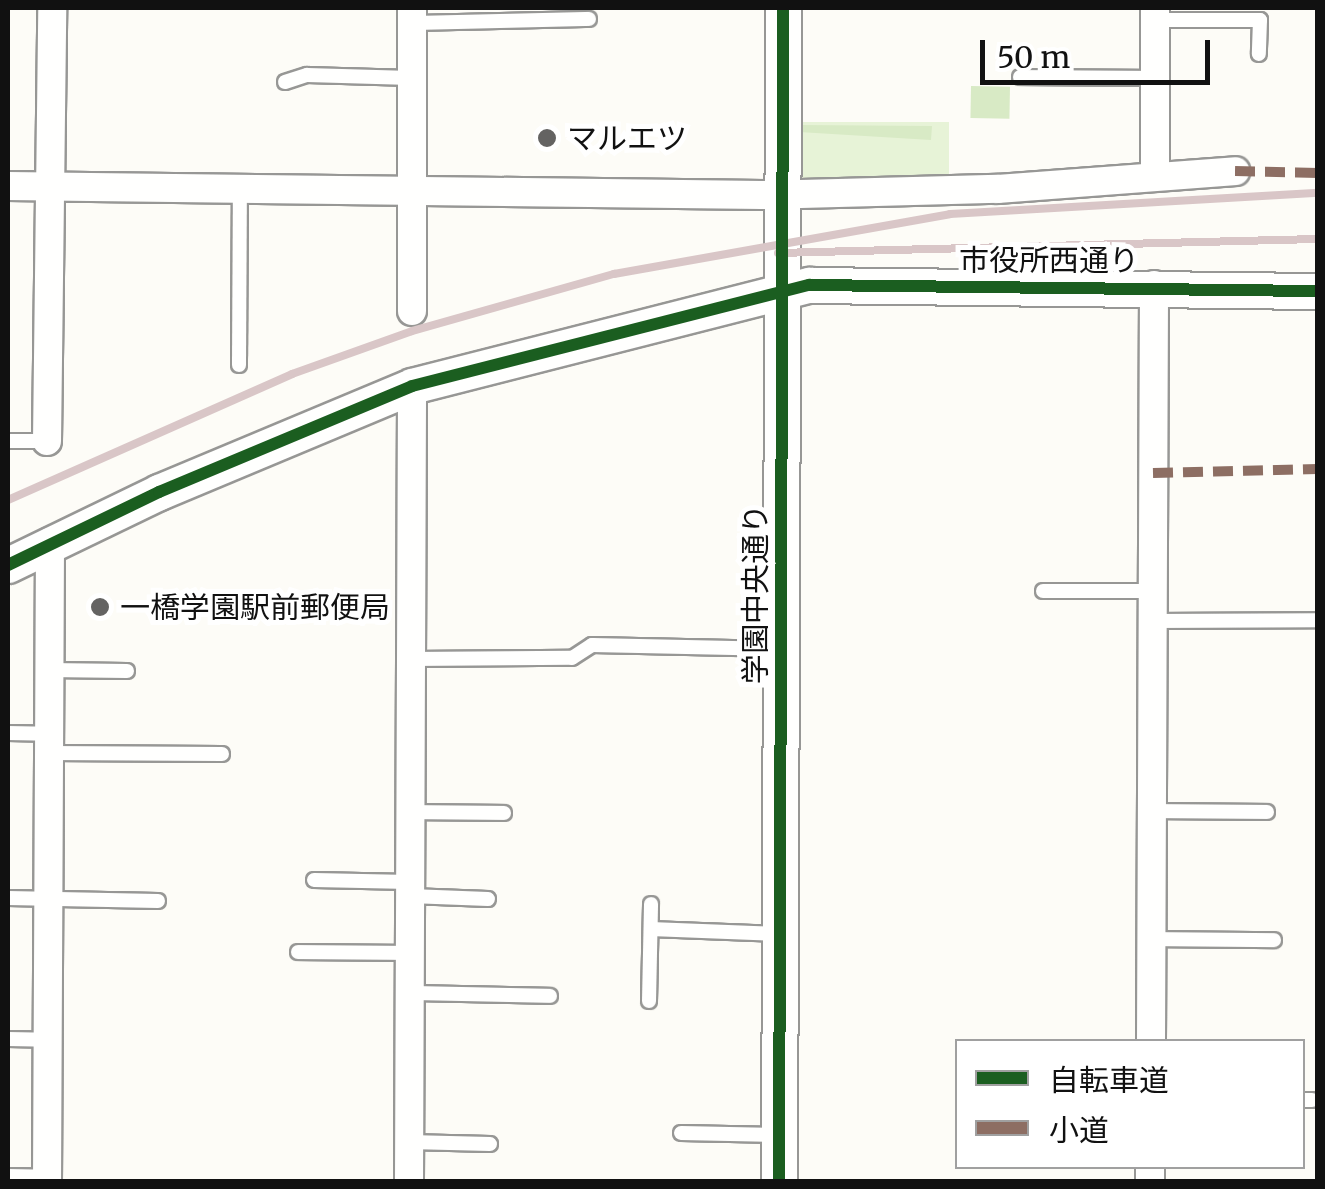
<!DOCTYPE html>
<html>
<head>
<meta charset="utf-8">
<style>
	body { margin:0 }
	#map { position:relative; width:1325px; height:1189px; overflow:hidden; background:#fdfcf7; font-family:Merriweather,"Noto Sans JP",serif }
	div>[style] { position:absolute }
	.green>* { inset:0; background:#e7f3d7; transform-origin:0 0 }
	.forest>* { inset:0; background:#d8eac5; transform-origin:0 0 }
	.roads { filter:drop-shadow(2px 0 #979795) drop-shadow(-2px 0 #979795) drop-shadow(0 2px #979795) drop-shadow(0 -2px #979795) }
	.service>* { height:14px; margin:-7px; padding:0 7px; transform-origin:7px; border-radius:7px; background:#fffffe }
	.minor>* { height:28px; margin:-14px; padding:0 14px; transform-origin:14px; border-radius:14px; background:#fffffe }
	.tertiary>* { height:35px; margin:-17.5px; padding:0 17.5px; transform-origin:17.5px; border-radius:17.5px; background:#fffffe }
	.rail>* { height:8px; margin:-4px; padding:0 4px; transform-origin:4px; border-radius:4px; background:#d9c6c7 }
	.quiet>* { height:10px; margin-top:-5px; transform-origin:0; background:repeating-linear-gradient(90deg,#8d6e63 0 20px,transparent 0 30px) }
	.cycleway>* { height:12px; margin:-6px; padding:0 6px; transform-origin:6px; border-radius:6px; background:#1b5e20 }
	.dots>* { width:28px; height:28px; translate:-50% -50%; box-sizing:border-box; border:5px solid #fff; border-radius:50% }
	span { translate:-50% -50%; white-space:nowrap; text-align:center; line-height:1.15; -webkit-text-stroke:10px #fff; paint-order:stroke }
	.poi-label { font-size:30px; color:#111 }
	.left { translate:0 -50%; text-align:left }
	.street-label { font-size:30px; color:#111 }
	.frame { position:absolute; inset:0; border:10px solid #111; pointer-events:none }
	.legend { position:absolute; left:955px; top:1039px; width:350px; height:130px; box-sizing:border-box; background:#fff; border:2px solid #a0a0a0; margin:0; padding:12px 18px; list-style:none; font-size:30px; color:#111 }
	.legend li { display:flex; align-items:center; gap:20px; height:50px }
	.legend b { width:50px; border:2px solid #a0a0a0 }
	.scale { position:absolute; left:980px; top:40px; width:230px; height:45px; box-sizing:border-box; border:5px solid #111; border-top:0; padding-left:12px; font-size:30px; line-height:35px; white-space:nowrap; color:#111; -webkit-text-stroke:8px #fff; paint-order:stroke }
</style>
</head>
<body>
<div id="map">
	<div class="green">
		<div style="left:799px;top:122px;width:150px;height:68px"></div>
	</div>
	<div class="forest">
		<div style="left:971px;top:86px;width:39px;height:32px;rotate:1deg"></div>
		<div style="clip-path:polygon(799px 125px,932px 126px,931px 140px,799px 132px)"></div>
	</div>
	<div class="roads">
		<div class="service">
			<div style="left:1155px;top:20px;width:105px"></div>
			<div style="left:1260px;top:20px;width:34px;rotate:92deg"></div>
			<div style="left:411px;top:23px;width:178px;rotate:-1.3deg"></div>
			<div style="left:1020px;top:77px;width:135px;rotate:0.4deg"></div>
			<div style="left:285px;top:82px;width:23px;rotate:-18deg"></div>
			<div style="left:307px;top:75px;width:104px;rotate:1.7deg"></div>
			<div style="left:239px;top:365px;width:175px;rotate:-89.7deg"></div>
			<div style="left:8px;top:441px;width:39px"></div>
			<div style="left:1043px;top:591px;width:109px"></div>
			<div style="left:1152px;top:621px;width:166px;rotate:-0.3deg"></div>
			<div style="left:410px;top:659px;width:162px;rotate:-0.4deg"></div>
			<div style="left:572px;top:658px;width:24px;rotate:-33deg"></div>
			<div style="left:592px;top:645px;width:188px;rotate:1.2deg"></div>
			<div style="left:48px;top:670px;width:79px;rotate:0.7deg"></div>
			<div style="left:8px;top:733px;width:39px;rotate:1deg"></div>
			<div style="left:48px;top:753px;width:174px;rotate:0.3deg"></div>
			<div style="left:1152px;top:811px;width:115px;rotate:0.5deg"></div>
			<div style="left:410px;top:812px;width:94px;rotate:0.6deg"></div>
			<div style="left:314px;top:880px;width:96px;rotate:1.2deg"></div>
			<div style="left:410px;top:896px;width:78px;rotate:2.2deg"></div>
			<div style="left:8px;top:898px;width:150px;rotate:1.1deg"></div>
			<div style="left:651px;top:929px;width:128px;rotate:2.2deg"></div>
			<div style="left:1151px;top:939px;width:123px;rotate:0.5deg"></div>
			<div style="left:298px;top:952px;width:111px;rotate:0.5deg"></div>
			<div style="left:409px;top:993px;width:141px;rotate:1.2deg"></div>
			<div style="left:649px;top:1001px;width:97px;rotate:-88.8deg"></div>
			<div style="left:8px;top:1039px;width:39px;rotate:1deg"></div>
			<div style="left:1302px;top:1100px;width:10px"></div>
			<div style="left:681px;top:1133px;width:97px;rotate:1.2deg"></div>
			<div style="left:409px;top:1142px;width:81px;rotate:1.4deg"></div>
			<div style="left:8px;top:1176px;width:39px;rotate:1deg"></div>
		</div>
		<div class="minor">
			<div style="left:412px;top:8px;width:303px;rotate:90deg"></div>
			<div style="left:1155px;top:174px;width:166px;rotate:-90deg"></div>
			<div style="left:8px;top:186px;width:755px;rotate:0.68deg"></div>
			<div style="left:763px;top:195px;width:235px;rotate:-1.5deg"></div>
			<div style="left:998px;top:189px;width:238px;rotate:-4.3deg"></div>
			<div style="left:47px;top:441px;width:433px;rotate:-89.3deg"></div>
			<div style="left:1151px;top:1042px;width:757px;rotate:-89.77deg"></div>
			<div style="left:47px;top:1182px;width:640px;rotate:-89.73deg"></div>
			<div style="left:409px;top:1182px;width:796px;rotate:-89.78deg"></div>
			<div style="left:1150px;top:1182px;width:16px;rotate:-90deg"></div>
		</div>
		<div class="tertiary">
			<div style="left:8px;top:565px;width:168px;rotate:-25.8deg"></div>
			<div style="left:159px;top:492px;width:274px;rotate:-22.7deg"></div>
			<div style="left:412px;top:386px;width:410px;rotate:-14.3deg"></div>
			<div style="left:809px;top:285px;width:509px;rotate:0.68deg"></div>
			<div style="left:779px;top:1182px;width:1174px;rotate:-89.8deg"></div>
		</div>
	</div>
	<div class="rail">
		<div style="left:778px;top:253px;width:540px;rotate:-1.49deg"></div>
		<div style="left:8px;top:500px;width:311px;rotate:-23.9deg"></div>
		<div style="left:292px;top:374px;width:127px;rotate:-19.7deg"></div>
		<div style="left:412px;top:331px;width:210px;rotate:-15.8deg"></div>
		<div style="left:614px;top:274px;width:341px;rotate:-10.1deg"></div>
		<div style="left:950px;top:214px;width:369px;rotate:-3.3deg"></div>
	</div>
	<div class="quiet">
		<div style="left:1235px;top:171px;width:83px;rotate:1.4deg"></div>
		<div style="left:1153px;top:473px;width:165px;rotate:-1.4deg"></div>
	</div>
	<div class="cycleway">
		<div style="left:8px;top:565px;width:168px;rotate:-25.8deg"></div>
		<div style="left:159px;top:492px;width:274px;rotate:-22.7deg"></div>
		<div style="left:412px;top:386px;width:410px;rotate:-14.3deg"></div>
		<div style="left:809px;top:285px;width:509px;rotate:0.68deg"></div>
		<div style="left:779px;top:1182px;width:1174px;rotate:-89.8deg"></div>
	</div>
	<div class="dots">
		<div style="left:547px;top:138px;background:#646362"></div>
		<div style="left:100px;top:607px;background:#646362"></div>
	</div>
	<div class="poi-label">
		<span class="left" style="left:567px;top:138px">マルエツ</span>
		<span class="left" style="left:120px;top:607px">一橋学園駅前郵便局</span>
	</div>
	<div class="street-label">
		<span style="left:1049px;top:260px">市役所西通り</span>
		<span style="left:755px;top:594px;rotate:-90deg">学園中央通り</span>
	</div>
	<div class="frame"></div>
	<ul class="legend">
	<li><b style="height:12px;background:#1b5e20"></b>自転車道</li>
	<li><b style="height:12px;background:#8d6e63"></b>小道</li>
	</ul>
	<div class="scale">50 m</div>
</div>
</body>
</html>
